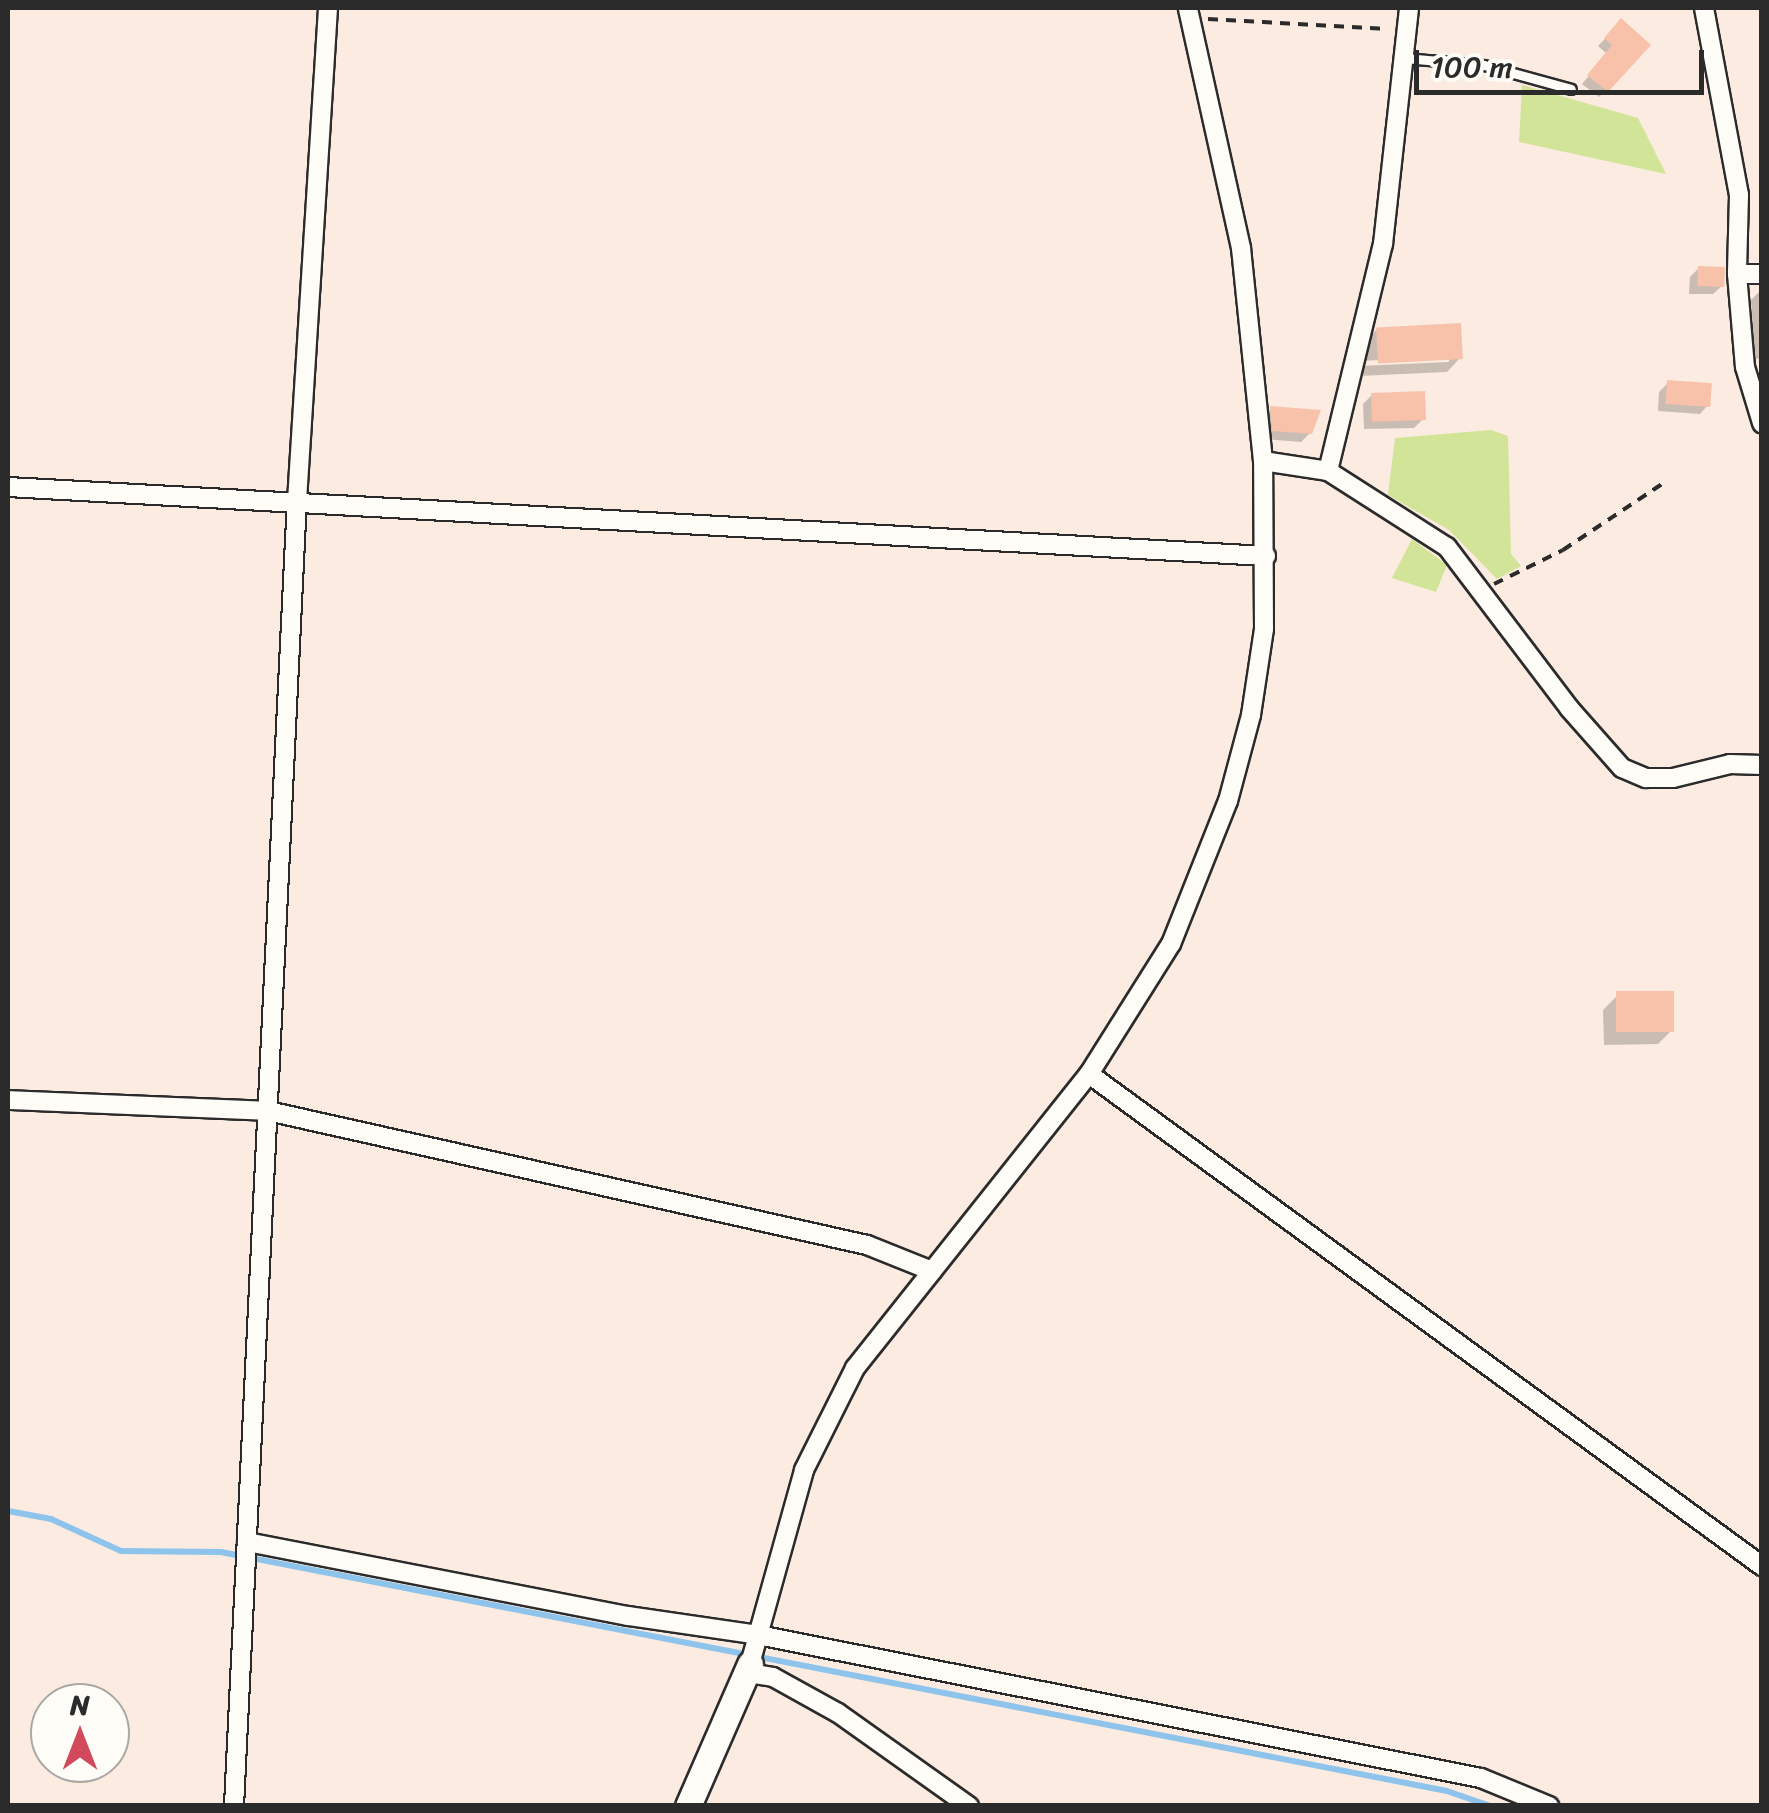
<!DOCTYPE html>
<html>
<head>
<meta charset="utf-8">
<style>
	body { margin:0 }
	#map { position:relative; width:1769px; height:1813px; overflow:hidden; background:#fbebe0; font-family:Sriracha,sans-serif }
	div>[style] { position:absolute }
	.green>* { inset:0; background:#d2e498 }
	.shadow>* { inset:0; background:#0003 }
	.stream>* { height:6px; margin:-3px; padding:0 3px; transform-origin:3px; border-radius:3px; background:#8ec4ec }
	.building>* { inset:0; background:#f7c2a9; transform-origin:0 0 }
	.path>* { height:4px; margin-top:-2px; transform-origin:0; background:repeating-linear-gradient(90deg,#2b2b2b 0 10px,transparent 0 18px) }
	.roads { filter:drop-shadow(2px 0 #2b2b2b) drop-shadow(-2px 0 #2b2b2b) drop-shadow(0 2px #2b2b2b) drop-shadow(0 -2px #2b2b2b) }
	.lane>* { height:9px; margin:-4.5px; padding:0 4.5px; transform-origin:4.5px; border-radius:4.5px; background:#fdfcf7 }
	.street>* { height:18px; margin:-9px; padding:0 9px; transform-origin:9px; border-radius:9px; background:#fdfcf7 }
	.secondary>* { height:25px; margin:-12.5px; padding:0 12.5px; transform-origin:12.5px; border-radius:12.5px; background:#fdfcf7 }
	span { translate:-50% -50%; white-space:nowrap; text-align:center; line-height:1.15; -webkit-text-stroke:9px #fdfcf7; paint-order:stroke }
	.frame { position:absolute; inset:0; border:10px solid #2b2b2b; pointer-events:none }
	.north { position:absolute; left:30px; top:1683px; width:100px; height:100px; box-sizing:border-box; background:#fdfcf7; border:2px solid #a9a8a5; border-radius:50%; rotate:0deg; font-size:28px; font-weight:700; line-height:40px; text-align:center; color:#2b2b2b }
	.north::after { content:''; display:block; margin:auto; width:35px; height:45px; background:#d1495b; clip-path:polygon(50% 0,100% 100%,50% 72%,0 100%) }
	.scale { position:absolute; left:1414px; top:50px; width:290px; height:45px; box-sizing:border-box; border:5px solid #2b2b2b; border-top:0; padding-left:12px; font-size:30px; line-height:35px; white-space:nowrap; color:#2b2b2b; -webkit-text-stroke:8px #fdfcf7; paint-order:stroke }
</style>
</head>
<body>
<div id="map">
	<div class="green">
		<div style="clip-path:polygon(1522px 85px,1638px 118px,1666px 174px,1519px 142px)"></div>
		<div style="clip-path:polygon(1491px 430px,1508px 436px,1511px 554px,1521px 566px,1497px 579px,1449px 530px,1388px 495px,1395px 438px)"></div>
		<div style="clip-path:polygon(1412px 539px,1447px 565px,1436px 592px,1392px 578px)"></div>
	</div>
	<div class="shadow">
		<div style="clip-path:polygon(1621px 22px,1648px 46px,1599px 97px,1582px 84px,1607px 54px,1598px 46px)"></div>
		<div style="clip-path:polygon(1698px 269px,1722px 286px,1713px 294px,1689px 294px,1690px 277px)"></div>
		<div style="clip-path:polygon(1759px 292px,1762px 358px,1755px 359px,1751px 300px)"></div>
		<div style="clip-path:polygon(1377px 329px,1460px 358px,1447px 372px,1358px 376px,1359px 366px,1449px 362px,1449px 357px,1358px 361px,1363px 344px)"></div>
		<div style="clip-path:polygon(1668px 383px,1708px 405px,1700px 414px,1658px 411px,1659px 392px)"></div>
		<div style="clip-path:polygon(1372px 395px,1423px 419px,1414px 428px,1364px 429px,1363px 404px)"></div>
		<div style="clip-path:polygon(1271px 409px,1310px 433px,1301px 442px,1265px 439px,1263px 417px)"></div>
		<div style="clip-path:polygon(1617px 996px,1671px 1031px,1658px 1044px,1604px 1045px,1603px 1010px)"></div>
	</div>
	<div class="stream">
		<div style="left:8px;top:1511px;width:44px;rotate:10.5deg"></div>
		<div style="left:51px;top:1519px;width:77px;rotate:24.6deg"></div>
		<div style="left:121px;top:1551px;width:100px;rotate:0.6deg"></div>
		<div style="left:221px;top:1552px;width:1249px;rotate:11.03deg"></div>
		<div style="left:1447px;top:1791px;width:46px;rotate:19.2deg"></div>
	</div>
	<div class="building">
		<div style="clip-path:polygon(1621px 18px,1651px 45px,1608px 92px,1587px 75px,1612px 45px,1604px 38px)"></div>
		<div style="left:1698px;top:266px;width:27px;height:20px;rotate:2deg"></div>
		<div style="left:1461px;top:323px;width:36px;height:85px;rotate:87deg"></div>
		<div style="left:1667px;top:380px;width:45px;height:24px;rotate:4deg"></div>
		<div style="left:1425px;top:391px;width:29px;height:54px;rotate:88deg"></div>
		<div style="clip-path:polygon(1270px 406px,1321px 410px,1312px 434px,1272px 431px)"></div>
		<div style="left:1674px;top:991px;width:41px;height:58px;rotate:90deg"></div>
	</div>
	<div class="path">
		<div style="left:1208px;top:19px;width:180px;rotate:3.2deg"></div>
		<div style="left:1494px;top:584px;width:77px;rotate:-26.2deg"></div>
		<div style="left:1563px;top:550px;width:119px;rotate:-33.7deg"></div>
	</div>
	<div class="roads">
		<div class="lane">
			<div style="left:1405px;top:58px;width:79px;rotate:5.1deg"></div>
			<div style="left:1484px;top:65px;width:90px;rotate:15.4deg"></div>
		</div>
		<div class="street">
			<div style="left:1704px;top:8px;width:190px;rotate:79.4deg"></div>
			<div style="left:1739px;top:195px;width:79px;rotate:91.5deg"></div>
			<div style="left:1737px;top:274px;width:93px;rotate:85.1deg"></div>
			<div style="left:1745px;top:367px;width:59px;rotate:73.1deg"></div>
			<div style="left:1737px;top:274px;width:25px"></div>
			<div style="left:1263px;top:461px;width:66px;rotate:8.7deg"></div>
			<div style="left:1328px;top:471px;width:141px;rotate:32.6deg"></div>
			<div style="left:1447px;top:547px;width:202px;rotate:52.8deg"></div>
			<div style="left:1569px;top:708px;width:80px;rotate:48.5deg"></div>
			<div style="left:1622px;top:768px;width:26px;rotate:23deg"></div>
			<div style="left:1646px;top:778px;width:27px"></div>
			<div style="left:1673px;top:778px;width:59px;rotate:-13.8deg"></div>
			<div style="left:1730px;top:764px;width:32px;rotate:2deg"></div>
			<div style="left:1328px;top:471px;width:234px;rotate:-76.4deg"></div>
			<div style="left:1383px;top:244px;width:237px;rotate:-83.7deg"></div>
			<div style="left:8px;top:487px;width:1260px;rotate:3.14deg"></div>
			<div style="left:1089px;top:1074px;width:834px;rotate:36.17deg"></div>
			<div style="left:8px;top:1100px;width:260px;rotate:2.4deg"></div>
			<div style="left:268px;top:1111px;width:614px;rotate:12.61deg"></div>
			<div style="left:867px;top:1245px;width:70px;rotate:21.8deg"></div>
			<div style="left:247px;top:1542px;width:388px;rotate:11deg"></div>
			<div style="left:628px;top:1616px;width:131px;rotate:8.3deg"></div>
			<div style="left:758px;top:1635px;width:737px;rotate:11.19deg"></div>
			<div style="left:1481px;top:1778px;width:74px;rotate:22.4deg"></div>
			<div style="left:750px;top:1664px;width:201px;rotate:-74.4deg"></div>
			<div style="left:804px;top:1470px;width:114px;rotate:-63.4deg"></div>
			<div style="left:855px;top:1368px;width:376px;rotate:-51.5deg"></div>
			<div style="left:1089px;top:1074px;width:154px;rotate:-57.8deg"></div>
			<div style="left:1171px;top:944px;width:154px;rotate:-68.3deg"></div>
			<div style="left:1228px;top:801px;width:89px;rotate:-75deg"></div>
			<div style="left:1251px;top:715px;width:87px;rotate:-81.4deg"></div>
			<div style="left:1264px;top:629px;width:168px;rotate:-90.3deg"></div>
			<div style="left:1263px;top:461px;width:214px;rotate:-95.9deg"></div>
			<div style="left:1241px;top:248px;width:246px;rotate:-102.5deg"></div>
			<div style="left:748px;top:1673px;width:25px;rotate:9deg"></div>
			<div style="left:773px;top:1677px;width:74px;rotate:29deg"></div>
			<div style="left:838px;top:1713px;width:161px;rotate:35.4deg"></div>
			<div style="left:234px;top:1806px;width:1307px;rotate:-87.24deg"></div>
			<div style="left:297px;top:501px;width:494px;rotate:-86.4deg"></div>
		</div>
		<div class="secondary">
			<div style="left:688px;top:1806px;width:155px;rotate:-66.4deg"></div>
		</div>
	</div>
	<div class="frame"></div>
	<div class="north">N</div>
	<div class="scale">100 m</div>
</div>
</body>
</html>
